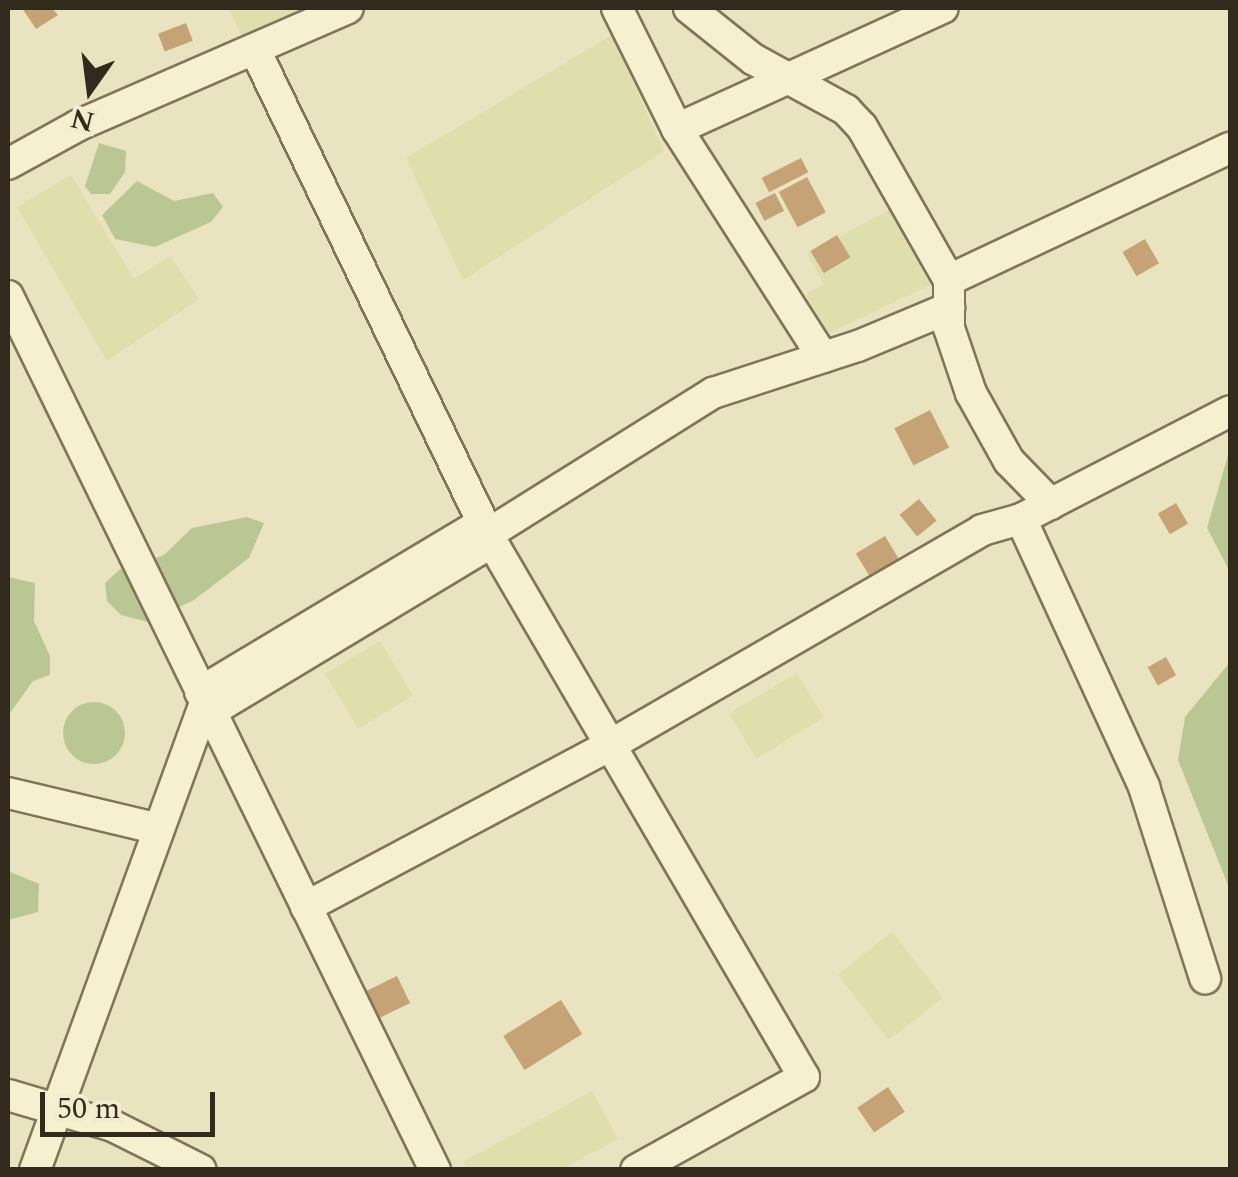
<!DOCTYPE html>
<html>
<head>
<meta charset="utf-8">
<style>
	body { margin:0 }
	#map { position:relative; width:1238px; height:1177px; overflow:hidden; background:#eae3bf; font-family:Spectral,serif }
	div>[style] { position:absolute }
	.farmland>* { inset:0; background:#dfdead; transform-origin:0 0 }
	.green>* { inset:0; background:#bac794 }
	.round { border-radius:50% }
	.building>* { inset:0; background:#c6a377; transform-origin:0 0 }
	.roads { filter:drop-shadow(2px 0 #827459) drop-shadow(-2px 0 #827459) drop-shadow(0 2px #827459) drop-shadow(0 -2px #827459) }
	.minor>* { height:30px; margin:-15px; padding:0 15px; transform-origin:15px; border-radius:15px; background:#f6f0d1 }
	span { translate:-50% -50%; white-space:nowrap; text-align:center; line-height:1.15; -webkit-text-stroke:10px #f2edce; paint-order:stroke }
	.frame { position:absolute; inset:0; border:10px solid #322a1c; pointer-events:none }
	.north { position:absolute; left:40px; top:40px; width:100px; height:100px; -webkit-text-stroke:8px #f2edce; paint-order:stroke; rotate:194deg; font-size:28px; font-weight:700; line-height:40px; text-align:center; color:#322a1c }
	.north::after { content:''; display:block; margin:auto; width:35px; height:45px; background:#322a1c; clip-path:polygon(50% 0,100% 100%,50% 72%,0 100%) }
	.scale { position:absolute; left:40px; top:1092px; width:175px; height:45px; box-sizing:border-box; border:5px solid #322a1c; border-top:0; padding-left:12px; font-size:30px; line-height:35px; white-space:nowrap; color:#322a1c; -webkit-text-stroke:8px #f2edce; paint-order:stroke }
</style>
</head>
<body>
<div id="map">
	<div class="farmland">
		<div style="clip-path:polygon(228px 8px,305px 8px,243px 38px)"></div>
		<div style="clip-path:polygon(612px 35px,664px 151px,463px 280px,406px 158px)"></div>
		<div style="clip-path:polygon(71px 175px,134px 279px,170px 256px,199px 299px,107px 361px,17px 207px)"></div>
		<div style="clip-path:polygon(889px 210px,930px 285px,829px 333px,806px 295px,824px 284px,807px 254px)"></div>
		<div style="left:380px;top:641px;width:64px;height:64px;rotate:59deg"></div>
		<div style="left:797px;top:673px;width:52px;height:79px;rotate:59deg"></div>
		<div style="left:892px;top:932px;width:83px;height:69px;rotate:52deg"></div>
		<div style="clip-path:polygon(592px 1091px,618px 1139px,562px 1169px,467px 1169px,463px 1162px)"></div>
	</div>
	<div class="green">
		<div style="clip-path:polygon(99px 143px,126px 151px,125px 172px,110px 194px,91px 194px,85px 186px)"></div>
		<div style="clip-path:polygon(137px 181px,174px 201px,213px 193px,223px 207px,211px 222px,155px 247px,115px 239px,102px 215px)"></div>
		<div style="clip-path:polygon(1230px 448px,1230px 572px,1207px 528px)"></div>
		<div style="clip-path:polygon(247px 517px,264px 523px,249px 558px,194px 600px,148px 622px,121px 615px,107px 601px,105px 583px,119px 570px,164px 555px,192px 528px)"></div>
		<div style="clip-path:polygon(8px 577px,35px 583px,34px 621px,50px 656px,50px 675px,33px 681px,8px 716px)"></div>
		<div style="clip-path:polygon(1230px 662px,1230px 890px,1178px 760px,1185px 717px)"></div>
		<div class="round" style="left:63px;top:702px;width:62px;height:62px"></div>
		<div style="clip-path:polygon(8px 871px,39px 884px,38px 912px,8px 920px)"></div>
	</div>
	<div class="building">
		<div style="clip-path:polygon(22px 8px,52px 8px,58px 15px,36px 29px)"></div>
		<div style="left:186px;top:23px;width:19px;height:30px;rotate:69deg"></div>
		<div style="left:801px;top:158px;width:16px;height:44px;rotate:63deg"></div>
		<div style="left:807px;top:177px;width:40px;height:32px;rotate:62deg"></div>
		<div style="left:775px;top:193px;width:20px;height:22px;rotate:63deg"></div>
		<div style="left:837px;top:235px;width:26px;height:31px;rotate:59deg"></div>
		<div style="left:1145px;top:239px;width:28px;height:26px;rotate:60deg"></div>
		<div style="left:930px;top:410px;width:42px;height:40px;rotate:63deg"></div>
		<div style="left:919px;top:499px;width:28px;height:25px;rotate:51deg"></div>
		<div style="left:1176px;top:503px;width:24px;height:21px;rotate:60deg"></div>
		<div style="left:885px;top:536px;width:29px;height:34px;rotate:59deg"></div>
		<div style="left:1166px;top:657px;width:21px;height:21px;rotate:61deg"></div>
		<div style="left:397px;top:976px;width:30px;height:37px;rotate:64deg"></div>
		<div style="left:561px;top:1000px;width:40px;height:68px;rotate:58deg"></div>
		<div style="left:888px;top:1087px;width:30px;height:37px;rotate:56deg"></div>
	</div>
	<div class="roads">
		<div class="minor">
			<div style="left:617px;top:8px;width:135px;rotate:63.6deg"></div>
			<div style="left:677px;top:129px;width:271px;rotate:57.4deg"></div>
			<div style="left:689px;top:8px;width:82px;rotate:38.6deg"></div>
			<div style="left:753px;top:59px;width:106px;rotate:28.7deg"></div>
			<div style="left:846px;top:110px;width:23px;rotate:47deg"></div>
			<div style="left:862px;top:127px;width:176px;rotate:60.4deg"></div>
			<div style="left:949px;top:280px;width:48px;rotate:90deg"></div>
			<div style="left:949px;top:328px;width:69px;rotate:71.3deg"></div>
			<div style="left:971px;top:393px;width:78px;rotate:60.8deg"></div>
			<div style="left:1009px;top:461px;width:60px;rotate:45.7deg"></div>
			<div style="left:256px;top:52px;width:544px;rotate:64.28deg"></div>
			<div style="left:492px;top:542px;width:619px;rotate:59.75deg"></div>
			<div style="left:804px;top:1077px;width:192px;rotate:151deg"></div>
			<div style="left:677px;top:129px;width:292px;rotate:-24.5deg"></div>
			<div style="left:8px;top:164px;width:81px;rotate:-28.8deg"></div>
			<div style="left:79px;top:125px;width:293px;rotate:-23.5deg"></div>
			<div style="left:949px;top:280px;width:310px;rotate:-25.2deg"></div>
			<div style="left:8px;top:296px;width:973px;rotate:63.96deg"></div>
			<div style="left:1021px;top:519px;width:295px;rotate:65.3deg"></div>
			<div style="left:1144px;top:787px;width:201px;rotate:72.3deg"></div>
			<div style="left:488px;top:534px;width:266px;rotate:-32.1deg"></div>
			<div style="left:713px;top:393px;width:152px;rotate:-18deg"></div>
			<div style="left:858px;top:346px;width:99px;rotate:-22.7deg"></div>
			<div style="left:200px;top:692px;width:329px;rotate:-30.9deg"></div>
			<div style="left:210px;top:712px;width:329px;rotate:-31.1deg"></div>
			<div style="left:8px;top:793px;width:155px;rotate:13.4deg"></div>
			<div style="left:306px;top:907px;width:347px;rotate:-28deg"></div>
			<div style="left:612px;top:744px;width:427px;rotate:-30deg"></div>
			<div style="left:982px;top:530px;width:41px;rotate:-15.8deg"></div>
			<div style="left:1021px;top:519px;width:235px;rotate:-27.3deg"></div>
			<div style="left:8px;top:1095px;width:109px;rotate:16.4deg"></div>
			<div style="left:113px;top:1126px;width:98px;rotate:26.6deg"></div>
			<div style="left:35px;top:1170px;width:496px;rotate:-70deg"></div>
		</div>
	</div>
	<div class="frame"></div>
	<div class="north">N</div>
	<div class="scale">50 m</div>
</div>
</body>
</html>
